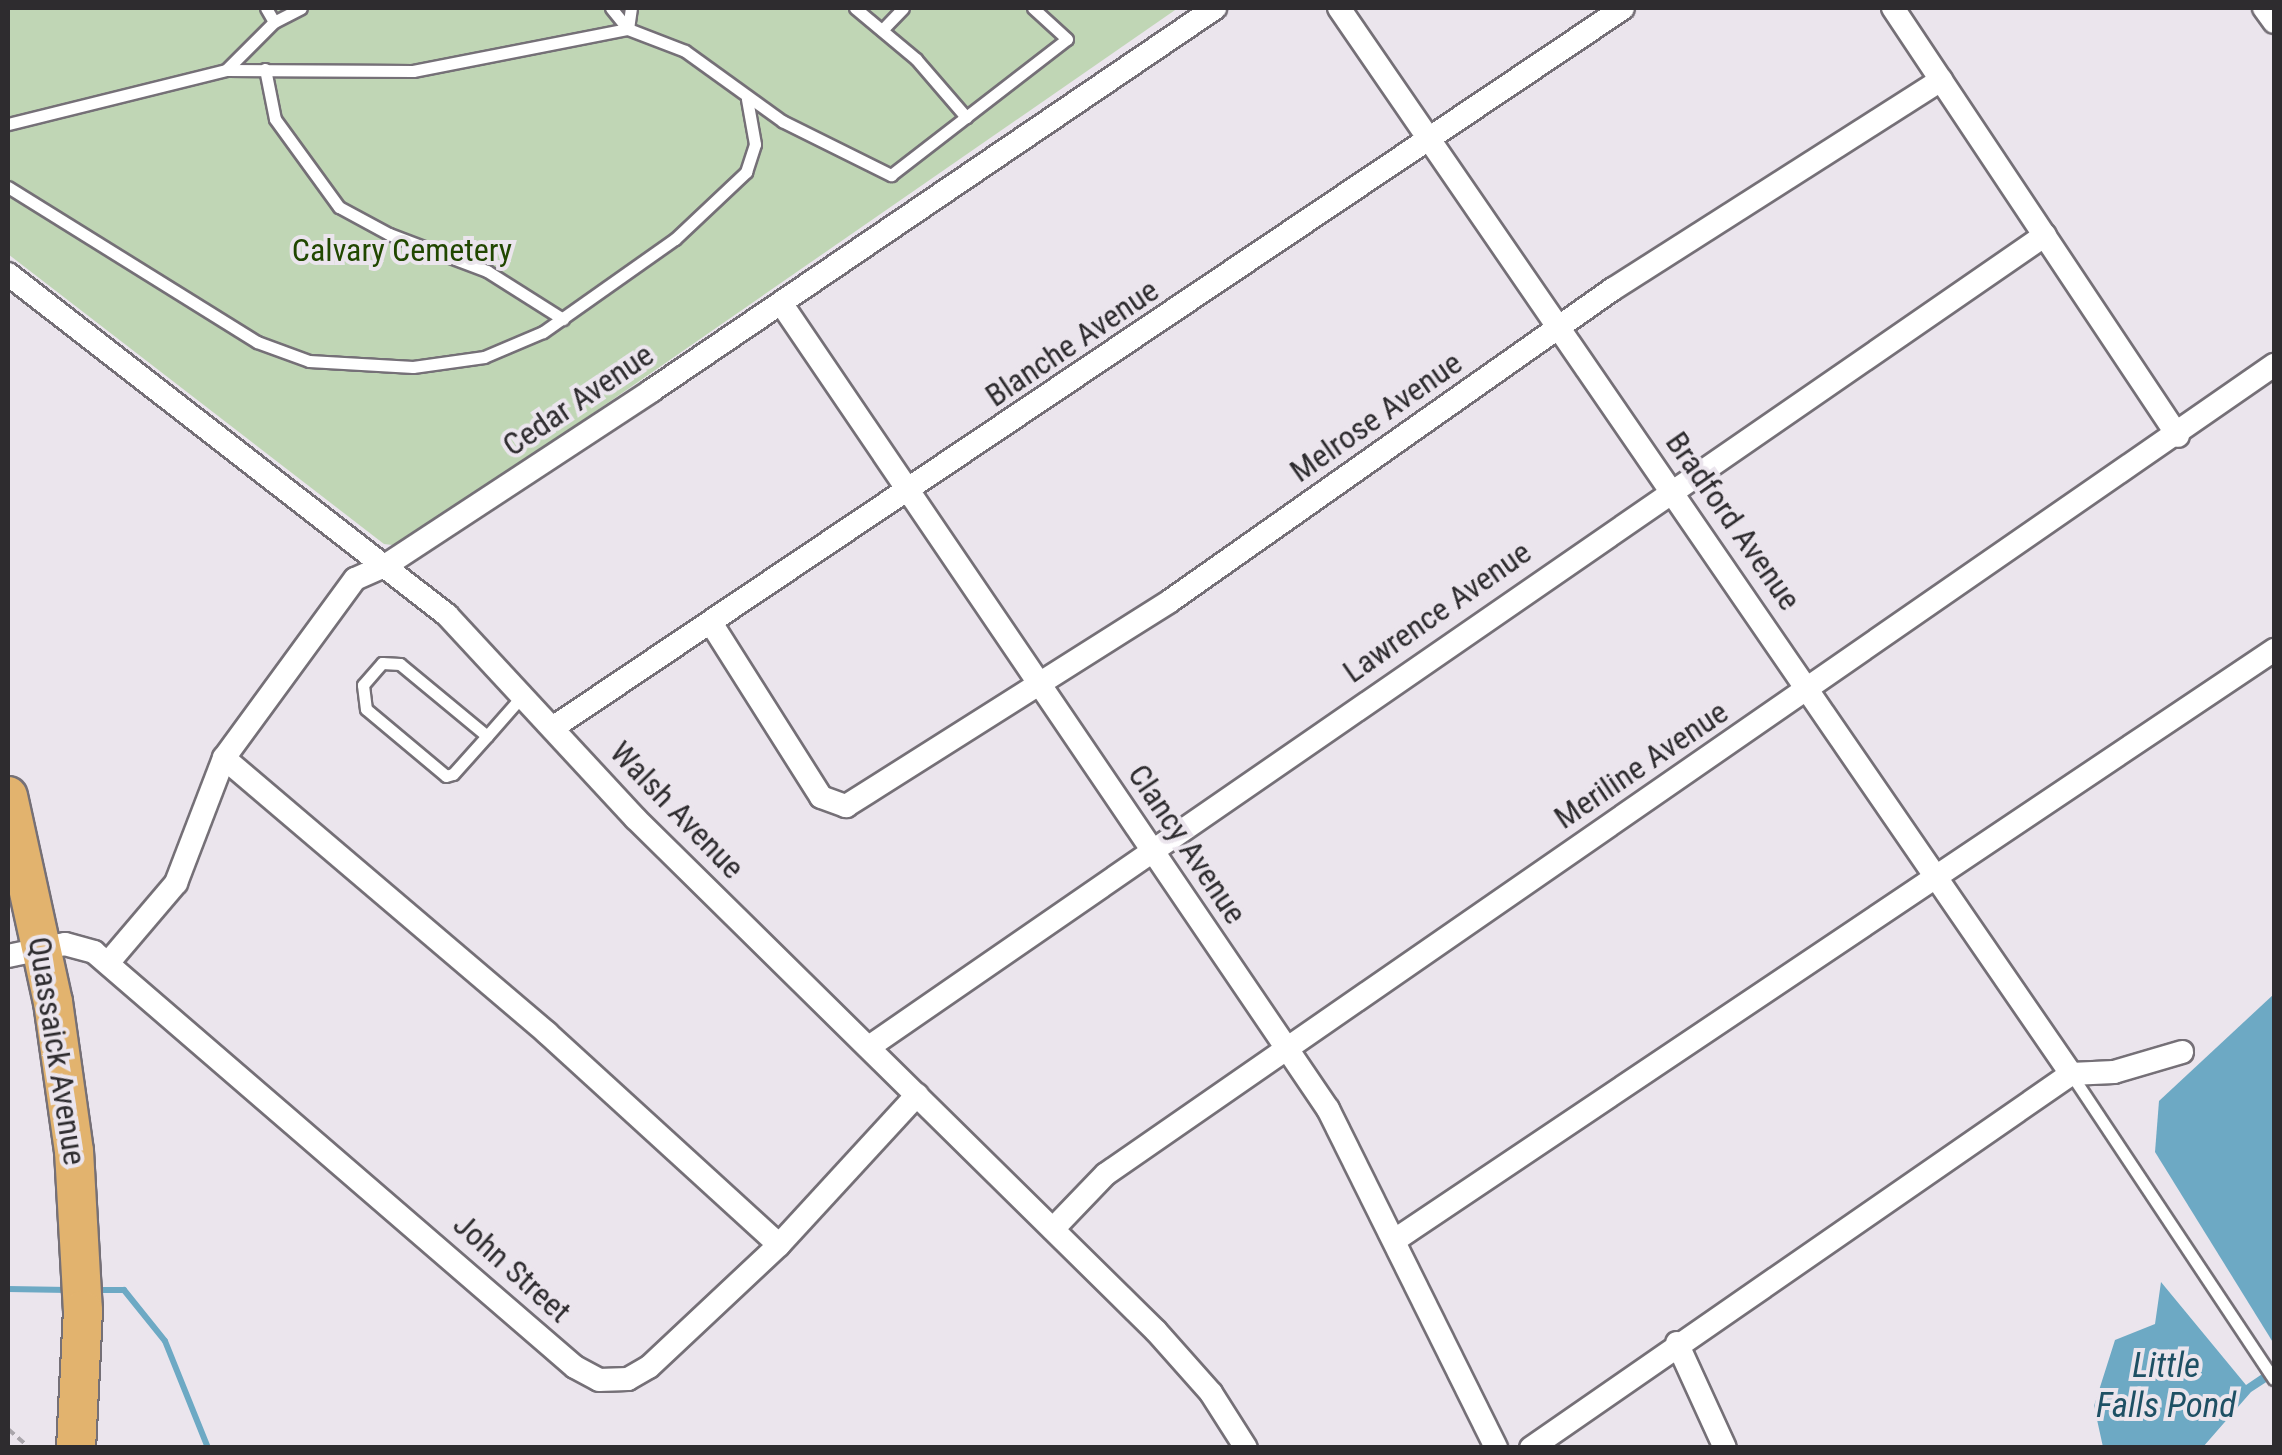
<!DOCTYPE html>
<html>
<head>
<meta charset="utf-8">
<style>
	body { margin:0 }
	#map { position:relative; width:2282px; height:1455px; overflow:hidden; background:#ebe5ed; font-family:"Roboto Condensed",sans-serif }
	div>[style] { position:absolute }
	.green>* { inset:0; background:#c0d6b5 }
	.water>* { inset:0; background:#6da9c4 }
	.stream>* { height:6px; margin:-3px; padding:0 3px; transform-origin:3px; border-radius:3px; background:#6da9c4 }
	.path>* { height:4px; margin-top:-2px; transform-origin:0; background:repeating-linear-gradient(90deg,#a9a5ab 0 8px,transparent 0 13px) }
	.roads { filter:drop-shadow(2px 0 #757077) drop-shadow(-2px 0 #757077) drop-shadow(0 2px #757077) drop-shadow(0 -2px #757077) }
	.service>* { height:11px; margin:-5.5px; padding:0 5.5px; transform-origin:5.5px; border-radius:5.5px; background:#fff }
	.minor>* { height:22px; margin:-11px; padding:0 11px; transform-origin:11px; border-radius:11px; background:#fff }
	.trunk>* { height:38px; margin:-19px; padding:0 19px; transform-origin:19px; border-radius:19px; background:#e2b36e }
	span { translate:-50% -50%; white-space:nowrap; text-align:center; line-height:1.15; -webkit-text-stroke:8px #ebe5ed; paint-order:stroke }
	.park-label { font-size:32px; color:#214700 }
	.street-label { font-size:32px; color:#2e2c2f }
	.water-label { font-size:35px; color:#1e5064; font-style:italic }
	.frame { position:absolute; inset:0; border:10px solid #2e2c2f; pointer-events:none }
</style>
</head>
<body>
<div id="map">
	<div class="green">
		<div style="clip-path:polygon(8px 8px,1178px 8px,401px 546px,384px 544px,8px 254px)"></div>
	</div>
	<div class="water">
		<div style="clip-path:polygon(2274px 994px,2274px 1344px,2155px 1152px,2159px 1101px)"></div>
		<div style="clip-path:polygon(2161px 1282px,2246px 1385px,2274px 1366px,2274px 1377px,2251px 1392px,2203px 1447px,2103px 1447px,2094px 1406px,2115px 1340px,2155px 1324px)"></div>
	</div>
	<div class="stream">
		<div style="left:8px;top:1289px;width:60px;rotate:1deg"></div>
		<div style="left:95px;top:1290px;width:29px"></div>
		<div style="left:124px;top:1290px;width:65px;rotate:51.2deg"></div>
		<div style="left:165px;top:1341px;width:115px;rotate:68.1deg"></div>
	</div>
	<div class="path">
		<div style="left:8px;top:1429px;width:29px;rotate:41deg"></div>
	</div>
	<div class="roads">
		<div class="service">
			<div style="left:266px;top:8px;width:16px;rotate:60deg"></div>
			<div style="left:611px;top:8px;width:27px;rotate:51deg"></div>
			<div style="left:855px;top:8px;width:80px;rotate:39.9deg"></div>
			<div style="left:916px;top:59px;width:77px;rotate:49.2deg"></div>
			<div style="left:628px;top:29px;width:21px;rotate:-82deg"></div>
			<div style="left:882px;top:30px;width:30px;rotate:-46deg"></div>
			<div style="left:265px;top:69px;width:51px;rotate:78.7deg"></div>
			<div style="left:275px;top:119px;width:109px;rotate:54deg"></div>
			<div style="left:339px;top:207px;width:57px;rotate:28.4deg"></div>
			<div style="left:389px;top:234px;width:105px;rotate:20.7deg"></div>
			<div style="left:487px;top:271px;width:90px;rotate:32.3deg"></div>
			<div style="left:226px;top:70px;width:187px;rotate:0.3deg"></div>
			<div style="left:413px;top:71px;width:219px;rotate:-11.1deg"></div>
			<div style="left:628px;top:29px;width:61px;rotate:21.1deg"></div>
			<div style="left:685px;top:51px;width:120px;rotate:35.8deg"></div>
			<div style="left:782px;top:121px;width:122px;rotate:26.4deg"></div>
			<div style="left:891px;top:175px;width:222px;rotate:-37.7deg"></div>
			<div style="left:1067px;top:39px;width:46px;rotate:-137.6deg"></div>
			<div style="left:8px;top:124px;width:225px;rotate:-13.9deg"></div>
			<div style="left:226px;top:70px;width:68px;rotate:-45deg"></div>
			<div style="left:274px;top:22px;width:30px;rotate:-27deg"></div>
			<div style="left:8px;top:187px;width:293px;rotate:31.9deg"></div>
			<div style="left:257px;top:342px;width:55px;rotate:20.1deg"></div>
			<div style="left:309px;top:361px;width:104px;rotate:3.3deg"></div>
			<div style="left:413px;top:367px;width:72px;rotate:-8deg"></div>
			<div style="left:484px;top:357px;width:64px;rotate:-23deg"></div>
			<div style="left:543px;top:332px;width:161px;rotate:-35.2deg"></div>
			<div style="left:675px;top:239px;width:98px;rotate:-43.3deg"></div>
			<div style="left:746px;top:172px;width:29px;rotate:-72deg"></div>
			<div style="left:755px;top:144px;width:46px;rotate:-100.1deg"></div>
			<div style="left:487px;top:736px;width:113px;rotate:-140.4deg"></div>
			<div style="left:400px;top:664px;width:18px;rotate:-177deg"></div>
			<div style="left:382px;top:663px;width:29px;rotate:131deg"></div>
			<div style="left:363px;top:685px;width:24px;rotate:83deg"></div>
			<div style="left:366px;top:709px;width:104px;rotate:39.9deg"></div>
			<div style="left:446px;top:776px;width:7px;rotate:-16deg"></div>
			<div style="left:453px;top:774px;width:51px;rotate:-48.2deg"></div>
			<div style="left:487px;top:736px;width:55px;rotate:-48.7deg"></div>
			<div style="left:2071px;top:1074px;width:366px;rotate:56.4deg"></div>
		</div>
		<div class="minor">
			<div style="left:1339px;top:8px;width:1293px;rotate:55.52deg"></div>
			<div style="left:1893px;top:8px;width:514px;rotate:56.34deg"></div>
			<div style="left:2264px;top:8px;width:17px;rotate:54deg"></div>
			<div style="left:8px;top:274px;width:556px;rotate:37.84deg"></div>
			<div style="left:447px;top:615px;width:277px;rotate:47.2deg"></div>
			<div style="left:635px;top:818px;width:731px;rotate:44.56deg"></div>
			<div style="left:1156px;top:1331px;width:83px;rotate:48.4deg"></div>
			<div style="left:1211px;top:1393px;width:65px;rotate:57.5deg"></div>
			<div style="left:781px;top:303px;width:974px;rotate:55.84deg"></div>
			<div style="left:1328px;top:1109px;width:378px;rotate:63.6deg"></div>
			<div style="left:713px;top:626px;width:202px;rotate:57.7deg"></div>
			<div style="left:821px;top:797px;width:27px;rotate:20deg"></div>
			<div style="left:846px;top:806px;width:383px;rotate:-32.3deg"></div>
			<div style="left:1170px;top:601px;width:542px;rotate:-35.16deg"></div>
			<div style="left:1613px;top:289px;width:389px;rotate:-32.5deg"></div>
			<div style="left:554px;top:727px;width:1288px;rotate:-33.92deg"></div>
			<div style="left:224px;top:758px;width:424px;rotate:40.4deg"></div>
			<div style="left:547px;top:1033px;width:314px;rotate:42.4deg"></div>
			<div style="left:8px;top:956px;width:58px;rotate:-11.9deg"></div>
			<div style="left:65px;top:944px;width:30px;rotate:15deg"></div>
			<div style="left:94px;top:952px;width:635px;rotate:40.79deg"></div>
			<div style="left:575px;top:1367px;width:27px;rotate:28deg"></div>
			<div style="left:599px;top:1380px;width:29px;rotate:-2deg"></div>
			<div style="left:628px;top:1379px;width:24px;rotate:-30deg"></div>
			<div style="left:649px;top:1367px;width:178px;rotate:-43.2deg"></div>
			<div style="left:779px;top:1245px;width:204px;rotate:-47.4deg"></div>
			<div style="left:108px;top:963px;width:105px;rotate:-49.6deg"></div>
			<div style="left:176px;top:883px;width:134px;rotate:-69deg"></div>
			<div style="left:224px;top:758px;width:222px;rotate:-53.8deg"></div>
			<div style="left:355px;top:579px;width:36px;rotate:-24deg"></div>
			<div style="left:388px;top:564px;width:315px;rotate:-33.3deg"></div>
			<div style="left:651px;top:391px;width:682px;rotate:-34.18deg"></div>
			<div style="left:869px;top:1047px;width:1429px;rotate:-34.62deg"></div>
			<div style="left:1053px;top:1229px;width:76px;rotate:-46.1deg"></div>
			<div style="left:1106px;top:1174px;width:1421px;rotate:-34.71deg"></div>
			<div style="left:1395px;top:1240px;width:1059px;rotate:-33.87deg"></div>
			<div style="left:1677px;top:1343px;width:115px;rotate:65.4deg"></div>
			<div style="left:1531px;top:1448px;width:657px;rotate:-34.71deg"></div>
			<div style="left:2071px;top:1074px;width:43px;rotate:-2.7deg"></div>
			<div style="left:2114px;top:1072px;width:71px;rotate:-16.4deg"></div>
		</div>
		<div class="trunk">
			<div style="left:8px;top:796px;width:211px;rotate:77.7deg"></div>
			<div style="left:53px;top:1002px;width:150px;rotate:82deg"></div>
			<div style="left:74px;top:1151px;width:159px;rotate:86.8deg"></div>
			<div style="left:83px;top:1310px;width:138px;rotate:92.9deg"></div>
		</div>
	</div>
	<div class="park-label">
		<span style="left:402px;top:250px">Calvary Cemetery</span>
	</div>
	<div class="street-label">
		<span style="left:1072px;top:343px;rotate:-34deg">Blanche Avenue</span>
		<span style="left:578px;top:400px;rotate:-34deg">Cedar Avenue</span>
		<span style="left:1376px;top:417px;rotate:-35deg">Melrose Avenue</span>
		<span style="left:1733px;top:521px;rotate:55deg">Bradford Avenue</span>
		<span style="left:1437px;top:612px;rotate:-35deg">Lawrence Avenue</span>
		<span style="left:1641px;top:765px;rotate:-34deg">Meriline Avenue</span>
		<span style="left:677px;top:810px;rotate:46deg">Walsh Avenue</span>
		<span style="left:1187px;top:844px;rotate:56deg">Clancy Avenue</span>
		<span style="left:57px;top:1051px;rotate:81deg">Quassaick Avenue</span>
		<span style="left:512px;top:1268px;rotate:42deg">John Street</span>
	</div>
	<div class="water-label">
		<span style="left:2166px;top:1386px">Little<br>Falls Pond</span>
	</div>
	<div class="frame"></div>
</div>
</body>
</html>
